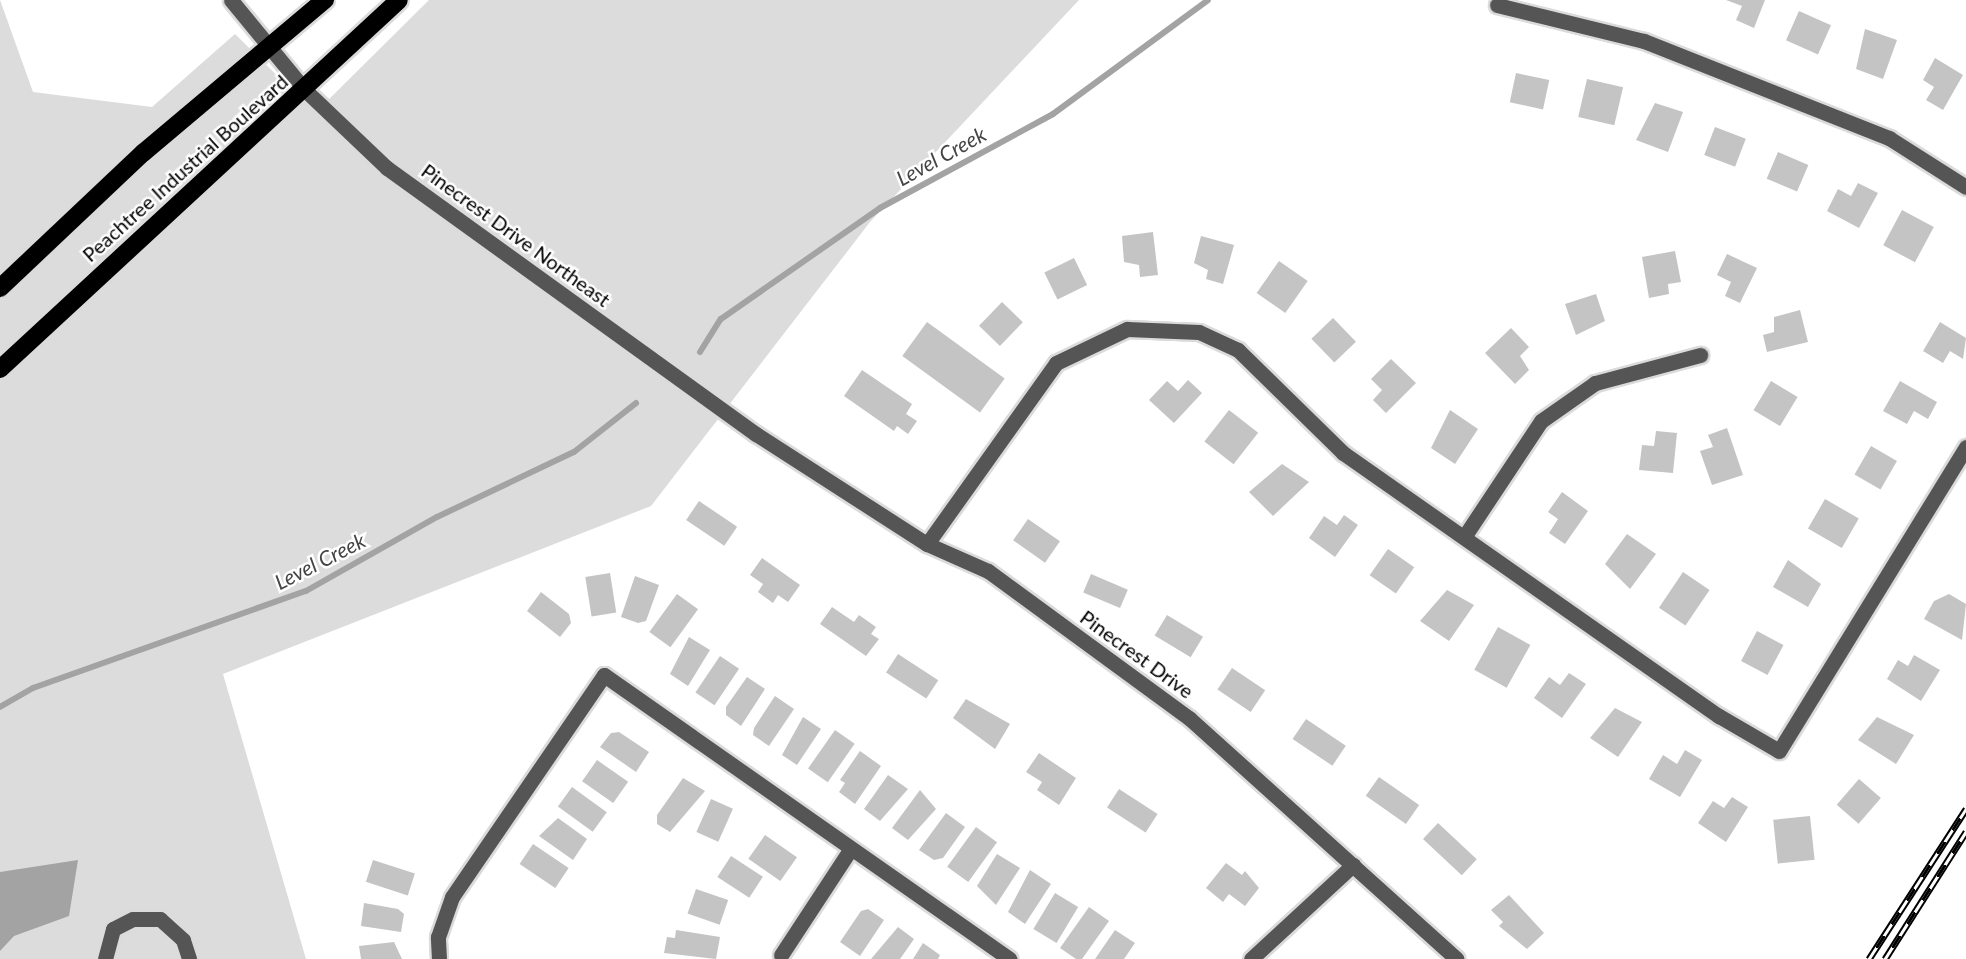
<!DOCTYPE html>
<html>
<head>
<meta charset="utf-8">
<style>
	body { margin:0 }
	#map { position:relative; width:1966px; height:959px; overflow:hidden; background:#fff; font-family:Lato,sans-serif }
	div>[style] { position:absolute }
	.green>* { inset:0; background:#dcdcdc }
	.water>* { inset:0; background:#a3a3a3 }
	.stream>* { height:6px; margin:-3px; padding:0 3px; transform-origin:3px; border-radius:3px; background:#a3a3a3 }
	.building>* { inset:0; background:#c4c4c4; transform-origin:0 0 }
	.roads { filter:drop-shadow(2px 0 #dbdbdb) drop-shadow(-2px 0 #dbdbdb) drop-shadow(0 2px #dbdbdb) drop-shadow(0 -2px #dbdbdb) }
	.minor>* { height:15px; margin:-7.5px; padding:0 7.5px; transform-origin:7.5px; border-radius:7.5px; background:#555 }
	.highway>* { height:18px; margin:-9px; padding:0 9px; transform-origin:9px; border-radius:9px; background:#000 }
	.rail>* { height:7px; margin-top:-3.5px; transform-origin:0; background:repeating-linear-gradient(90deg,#fff 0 14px,#000 0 28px); box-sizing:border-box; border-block:2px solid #000 }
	span { translate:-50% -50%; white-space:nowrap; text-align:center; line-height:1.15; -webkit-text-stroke:5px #fff; paint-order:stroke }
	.street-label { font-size:20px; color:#000 }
	.water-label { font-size:21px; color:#444; font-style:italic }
</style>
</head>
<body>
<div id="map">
	<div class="green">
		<div style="clip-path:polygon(0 0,33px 92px,152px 107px,235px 34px,315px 113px,429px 0,1079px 0,870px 222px,651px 506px,223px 674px,306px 959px,0 959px)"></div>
	</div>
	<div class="water">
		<div style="clip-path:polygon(78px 860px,69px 916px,14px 936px,0 951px,0 872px)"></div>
	</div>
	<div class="stream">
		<div style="left:700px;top:352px;width:39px;rotate:-58deg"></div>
		<div style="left:721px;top:319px;width:194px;rotate:-34.9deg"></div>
		<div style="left:880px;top:208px;width:197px;rotate:-28.5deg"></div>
		<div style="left:1053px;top:114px;width:192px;rotate:-36.3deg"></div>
		<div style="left:0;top:707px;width:38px;rotate:-30deg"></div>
		<div style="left:33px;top:688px;width:290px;rotate:-19.6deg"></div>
		<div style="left:306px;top:591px;width:150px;rotate:-29.5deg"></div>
		<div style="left:437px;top:517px;width:152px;rotate:-25.4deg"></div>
		<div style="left:574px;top:452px;width:79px;rotate:-38.3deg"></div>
	</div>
	<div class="building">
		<div style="clip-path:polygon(1726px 0,1765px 0,1754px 28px,1736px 20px,1742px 6px)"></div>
		<div style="left:1799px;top:11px;width:35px;height:32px;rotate:24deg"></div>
		<div style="clip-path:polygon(1865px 29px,1897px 40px,1883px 79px,1856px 69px)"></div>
		<div style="clip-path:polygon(1935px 58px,1963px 75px,1943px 110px,1926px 100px,1934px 87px,1923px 80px)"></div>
		<div style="left:1516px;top:73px;width:34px;height:30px;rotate:12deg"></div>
		<div style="left:1587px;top:79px;width:37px;height:39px;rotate:13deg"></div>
		<div style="clip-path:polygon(1655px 103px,1683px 112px,1668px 152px,1636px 140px)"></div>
		<div style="left:1715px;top:127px;width:33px;height:30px;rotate:21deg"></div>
		<div style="left:1778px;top:152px;width:33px;height:29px;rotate:23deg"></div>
		<div style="clip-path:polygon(1858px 183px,1878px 193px,1859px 228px,1827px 211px,1838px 189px,1851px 196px)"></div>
		<div style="left:1902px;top:210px;width:36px;height:40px;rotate:28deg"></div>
		<div style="clip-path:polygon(1153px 232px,1158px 275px,1140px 277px,1139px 265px,1124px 262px,1122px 236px)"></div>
		<div style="clip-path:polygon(1201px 236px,1234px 245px,1223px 284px,1206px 279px,1208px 270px,1194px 263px)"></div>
		<div style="clip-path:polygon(1675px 251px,1681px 282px,1668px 284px,1669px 294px,1649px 298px,1642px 257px)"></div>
		<div style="clip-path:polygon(1727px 254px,1757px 268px,1740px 303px,1725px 296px,1731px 282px,1717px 275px)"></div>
		<div style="left:1074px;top:258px;width:30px;height:33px;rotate:64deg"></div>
		<div style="left:1279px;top:261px;width:35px;height:39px;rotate:35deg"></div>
		<div style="clip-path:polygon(1596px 294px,1605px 321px,1576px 335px,1565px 304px)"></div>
		<div style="left:1002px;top:302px;width:29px;height:33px;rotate:44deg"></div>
		<div style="clip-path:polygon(1800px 310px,1808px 342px,1767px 352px,1763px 335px,1774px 332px,1774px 317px)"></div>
		<div style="left:1333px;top:318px;width:33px;height:30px;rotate:46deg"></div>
		<div style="left:927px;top:322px;width:96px;height:42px;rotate:36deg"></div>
		<div style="clip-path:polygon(1940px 322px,1966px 338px,1963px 359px,1950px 351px,1943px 363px,1923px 351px)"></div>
		<div style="clip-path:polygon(1511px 328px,1529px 347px,1520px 356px,1529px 370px,1515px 384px,1485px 353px)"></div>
		<div style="clip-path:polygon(1391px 359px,1416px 383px,1386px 413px,1373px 400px,1382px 390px,1371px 379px)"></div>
		<div style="clip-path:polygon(862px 370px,912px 404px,906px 414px,917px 421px,908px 434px,897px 426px,894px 431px,844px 396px)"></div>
		<div style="clip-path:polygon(1188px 380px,1202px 393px,1174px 423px,1149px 400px,1167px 381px,1178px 391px)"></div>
		<div style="left:1771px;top:381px;width:31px;height:34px;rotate:31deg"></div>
		<div style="clip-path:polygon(1900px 381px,1937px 402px,1928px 419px,1914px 411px,1907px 424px,1883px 411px)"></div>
		<div style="left:1229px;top:410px;width:37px;height:40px;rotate:38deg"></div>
		<div style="clip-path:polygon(1450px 410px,1478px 429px,1455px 464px,1431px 448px)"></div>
		<div style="clip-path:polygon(1727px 428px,1743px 475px,1712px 485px,1700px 451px,1713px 447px,1708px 435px)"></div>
		<div style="clip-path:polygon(1656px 431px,1677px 433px,1673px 473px,1639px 470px,1642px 445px,1654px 446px)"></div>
		<div style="left:1871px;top:446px;width:30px;height:33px;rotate:30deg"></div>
		<div style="clip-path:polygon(1282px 464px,1309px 482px,1273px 516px,1249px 492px)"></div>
		<div style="clip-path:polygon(1562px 492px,1588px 511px,1565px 544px,1549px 533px,1558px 519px,1548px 512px)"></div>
		<div style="left:1825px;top:499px;width:39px;height:34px;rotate:30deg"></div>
		<div style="left:699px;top:501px;width:46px;height:23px;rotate:34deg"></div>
		<div style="clip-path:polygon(1344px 515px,1358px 525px,1335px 557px,1309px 538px,1324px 516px,1337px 525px)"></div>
		<div style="left:1028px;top:519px;width:39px;height:26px;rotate:35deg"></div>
		<div style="clip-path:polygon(1627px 534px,1656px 554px,1630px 589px,1605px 564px)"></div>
		<div style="left:1388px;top:549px;width:32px;height:32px;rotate:35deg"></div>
		<div style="clip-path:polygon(762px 558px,800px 585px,788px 602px,778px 595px,773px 603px,758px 592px,763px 584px,750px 575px)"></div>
		<div style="clip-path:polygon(1788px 560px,1821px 584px,1808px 607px,1773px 587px)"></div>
		<div style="left:1683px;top:572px;width:32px;height:43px;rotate:34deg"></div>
		<div style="left:610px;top:573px;width:40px;height:25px;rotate:81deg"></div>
		<div style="left:1091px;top:574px;width:40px;height:20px;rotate:23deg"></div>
		<div style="clip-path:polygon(635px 576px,659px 585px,646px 621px,638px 623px,621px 617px)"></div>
		<div style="clip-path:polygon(1447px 590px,1474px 605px,1449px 641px,1420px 621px)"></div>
		<div style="clip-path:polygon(541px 592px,569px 614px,571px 623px,560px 637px,527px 611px)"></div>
		<div style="left:677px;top:594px;width:26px;height:47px;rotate:36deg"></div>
		<div style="clip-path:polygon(1949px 594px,1966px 604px,1962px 640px,1924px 619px,1934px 601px)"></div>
		<div style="clip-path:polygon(832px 607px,854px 622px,859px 615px,876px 627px,871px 634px,879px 639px,866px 656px,820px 624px)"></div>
		<div style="left:1167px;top:615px;width:42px;height:24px;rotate:31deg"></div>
		<div style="left:1498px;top:627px;width:37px;height:49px;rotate:29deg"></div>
		<div style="left:1757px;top:631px;width:30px;height:34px;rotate:28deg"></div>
		<div style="clip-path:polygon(689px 637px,710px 650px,688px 686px,670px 674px)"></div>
		<div style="left:898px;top:654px;width:48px;height:22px;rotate:33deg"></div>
		<div style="clip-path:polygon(1914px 655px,1940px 670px,1921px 701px,1887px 679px,1898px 660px,1908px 666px)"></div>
		<div style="left:720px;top:656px;width:23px;height:44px;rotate:34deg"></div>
		<div style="left:1232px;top:668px;width:40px;height:26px;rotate:34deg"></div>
		<div style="clip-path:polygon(1569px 673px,1586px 684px,1562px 718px,1534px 698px,1549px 677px,1560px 685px)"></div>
		<div style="clip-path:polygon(747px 677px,765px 689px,741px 726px,726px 715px,726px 707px)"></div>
		<div style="clip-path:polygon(775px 696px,794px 709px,769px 746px,753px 735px,754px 728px)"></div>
		<div style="clip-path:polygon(966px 699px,1010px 724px,995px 749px,953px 718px)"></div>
		<div style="clip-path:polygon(1615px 708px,1642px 722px,1618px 757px,1590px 738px)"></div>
		<div style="clip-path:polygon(803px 717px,821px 729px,797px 765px,782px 755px)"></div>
		<div style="clip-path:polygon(1877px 717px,1914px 735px,1896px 764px,1858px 740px)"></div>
		<div style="left:1306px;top:719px;width:48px;height:24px;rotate:34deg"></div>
		<div style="left:835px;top:730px;width:24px;height:47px;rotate:35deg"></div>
		<div style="clip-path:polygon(619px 732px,649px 752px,636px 772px,600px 747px,611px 733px)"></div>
		<div style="clip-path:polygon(1685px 750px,1702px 760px,1680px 797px,1649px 779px,1663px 755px,1677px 764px)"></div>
		<div style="clip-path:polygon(860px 751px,881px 766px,855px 804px,839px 792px,845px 783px,840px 780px)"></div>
		<div style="clip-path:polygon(1039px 753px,1076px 778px,1059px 805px,1037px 790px,1042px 782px,1026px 772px)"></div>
		<div style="left:597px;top:760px;width:38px;height:26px;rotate:35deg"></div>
		<div style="clip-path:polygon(888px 775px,908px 789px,880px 821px,864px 809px)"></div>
		<div style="left:1379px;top:777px;width:49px;height:23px;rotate:35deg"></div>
		<div style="clip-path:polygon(683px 778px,705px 791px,670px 832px,657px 824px,657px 815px)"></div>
		<div style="left:1859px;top:779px;width:29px;height:34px;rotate:41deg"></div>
		<div style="left:572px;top:787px;width:43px;height:24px;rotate:36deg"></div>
		<div style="left:1119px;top:789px;width:46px;height:22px;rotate:33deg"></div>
		<div style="clip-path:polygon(920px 790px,936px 809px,908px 840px,892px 828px)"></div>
		<div style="clip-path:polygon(1732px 797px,1748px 807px,1726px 842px,1698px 823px,1713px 801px,1724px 808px)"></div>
		<div style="left:711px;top:799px;width:24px;height:36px;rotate:24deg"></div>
		<div style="clip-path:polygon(946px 813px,965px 827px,943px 858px,934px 860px,919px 850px)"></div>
		<div style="left:1810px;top:816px;width:44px;height:37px;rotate:84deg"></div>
		<div style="clip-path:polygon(558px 818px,587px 839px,573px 860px,539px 836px)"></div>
		<div style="left:1438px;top:823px;width:53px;height:22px;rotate:43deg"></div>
		<div style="left:976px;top:827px;width:26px;height:49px;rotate:36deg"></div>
		<div style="left:765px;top:835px;width:39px;height:29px;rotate:35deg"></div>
		<div style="left:533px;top:844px;width:43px;height:24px;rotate:34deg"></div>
		<div style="clip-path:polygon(997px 854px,1020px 868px,996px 905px,977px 886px)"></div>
		<div style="left:731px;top:856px;width:38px;height:25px;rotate:33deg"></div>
		<div style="left:373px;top:860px;width:44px;height:23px;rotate:18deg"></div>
		<div style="clip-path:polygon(1226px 863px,1242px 875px,1245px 871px,1259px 888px,1245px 906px,1229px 894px,1223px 902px,1206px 888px)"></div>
		<div style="clip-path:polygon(1030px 870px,1051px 884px,1025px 924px,1008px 912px)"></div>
		<div style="left:696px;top:889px;width:34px;height:26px;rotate:19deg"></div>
		<div style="left:1055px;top:893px;width:27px;height:42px;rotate:31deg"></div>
		<div style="clip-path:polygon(1509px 895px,1544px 933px,1527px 949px,1499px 926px,1503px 922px,1491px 910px)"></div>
		<div style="clip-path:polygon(364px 903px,398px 909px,404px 914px,401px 932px,361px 926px)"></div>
		<div style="clip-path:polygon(1089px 907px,1109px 921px,1082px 959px,1076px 959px,1060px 948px)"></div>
		<div style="clip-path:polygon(868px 909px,884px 920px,860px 956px,840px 942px,861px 911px)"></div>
		<div style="clip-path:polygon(898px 927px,914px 939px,900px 959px,871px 959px)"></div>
		<div style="clip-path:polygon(676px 930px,720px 937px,716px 959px,664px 953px,667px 937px,675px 938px)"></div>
		<div style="clip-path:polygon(1115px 930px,1135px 943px,1124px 959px,1095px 959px)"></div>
		<div style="clip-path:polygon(394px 942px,402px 959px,361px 959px,359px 946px)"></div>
		<div style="clip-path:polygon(923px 943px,940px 955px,938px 959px,913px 959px)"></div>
	</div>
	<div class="roads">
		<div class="minor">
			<div style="left:231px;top:0;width:117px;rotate:50.6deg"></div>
			<div style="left:305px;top:90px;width:113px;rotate:43.6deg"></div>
			<div style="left:387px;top:168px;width:455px;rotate:35.8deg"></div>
			<div style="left:756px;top:434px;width:203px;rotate:32.8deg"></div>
			<div style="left:927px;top:544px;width:67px;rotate:23.9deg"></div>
			<div style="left:988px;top:571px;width:249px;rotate:36.2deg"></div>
			<div style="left:1189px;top:718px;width:360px;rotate:42deg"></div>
			<div style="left:1497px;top:5px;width:151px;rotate:13.8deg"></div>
			<div style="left:1644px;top:41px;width:264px;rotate:21.6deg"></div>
			<div style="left:1889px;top:138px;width:91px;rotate:32.5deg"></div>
			<div style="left:1464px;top:537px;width:139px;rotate:-56.4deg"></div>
			<div style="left:1541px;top:421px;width:66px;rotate:-35.1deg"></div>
			<div style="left:1595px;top:383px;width:109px;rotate:-14.9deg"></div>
			<div style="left:927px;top:544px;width:222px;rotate:-54.5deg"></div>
			<div style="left:1056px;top:363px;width:79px;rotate:-25.6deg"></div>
			<div style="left:1127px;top:329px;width:72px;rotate:2.4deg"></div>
			<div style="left:1199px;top:332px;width:43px;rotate:24.8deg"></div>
			<div style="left:1238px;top:350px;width:147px;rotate:44.4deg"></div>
			<div style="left:1343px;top:453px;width:459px;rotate:35deg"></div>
			<div style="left:1719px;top:716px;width:69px;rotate:30.3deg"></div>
			<div style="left:1779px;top:751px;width:357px;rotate:-58.4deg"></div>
			<div style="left:781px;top:955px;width:126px;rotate:-56.7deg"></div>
			<div style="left:105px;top:959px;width:31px;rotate:-75deg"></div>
			<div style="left:113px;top:929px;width:22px;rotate:-27deg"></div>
			<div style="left:133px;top:919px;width:27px"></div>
			<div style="left:160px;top:919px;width:31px;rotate:42deg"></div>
			<div style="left:183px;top:940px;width:20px;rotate:72deg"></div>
			<div style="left:439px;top:959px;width:22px;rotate:-93deg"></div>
			<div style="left:438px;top:937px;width:42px;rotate:-70.7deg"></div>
			<div style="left:452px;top:897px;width:269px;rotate:-55.6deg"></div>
			<div style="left:604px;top:675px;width:495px;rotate:35deg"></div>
			<div style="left:1251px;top:959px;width:139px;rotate:-42.7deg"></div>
		</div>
		<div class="highway">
			<div style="left:0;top:288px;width:197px;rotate:-43.4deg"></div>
			<div style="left:143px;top:153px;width:238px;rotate:-40.1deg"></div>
			<div style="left:0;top:369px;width:543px;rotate:-42.76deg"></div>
		</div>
	</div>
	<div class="rail">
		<div style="left:1869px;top:959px;width:179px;rotate:-57.1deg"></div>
		<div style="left:1885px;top:959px;width:151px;rotate:-57.5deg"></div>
	</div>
	<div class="street-label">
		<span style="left:185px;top:168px;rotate:-42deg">Peachtree Industrial Boulevard</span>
		<span style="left:516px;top:235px;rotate:36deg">Pinecrest Drive Northeast</span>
		<span style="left:1137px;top:654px;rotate:36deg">Pinecrest Drive</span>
	</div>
	<div class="water-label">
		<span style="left:941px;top:156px;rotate:-29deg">Level Creek</span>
		<span style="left:320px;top:561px;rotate:-27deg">Level Creek</span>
	</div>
</div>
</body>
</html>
